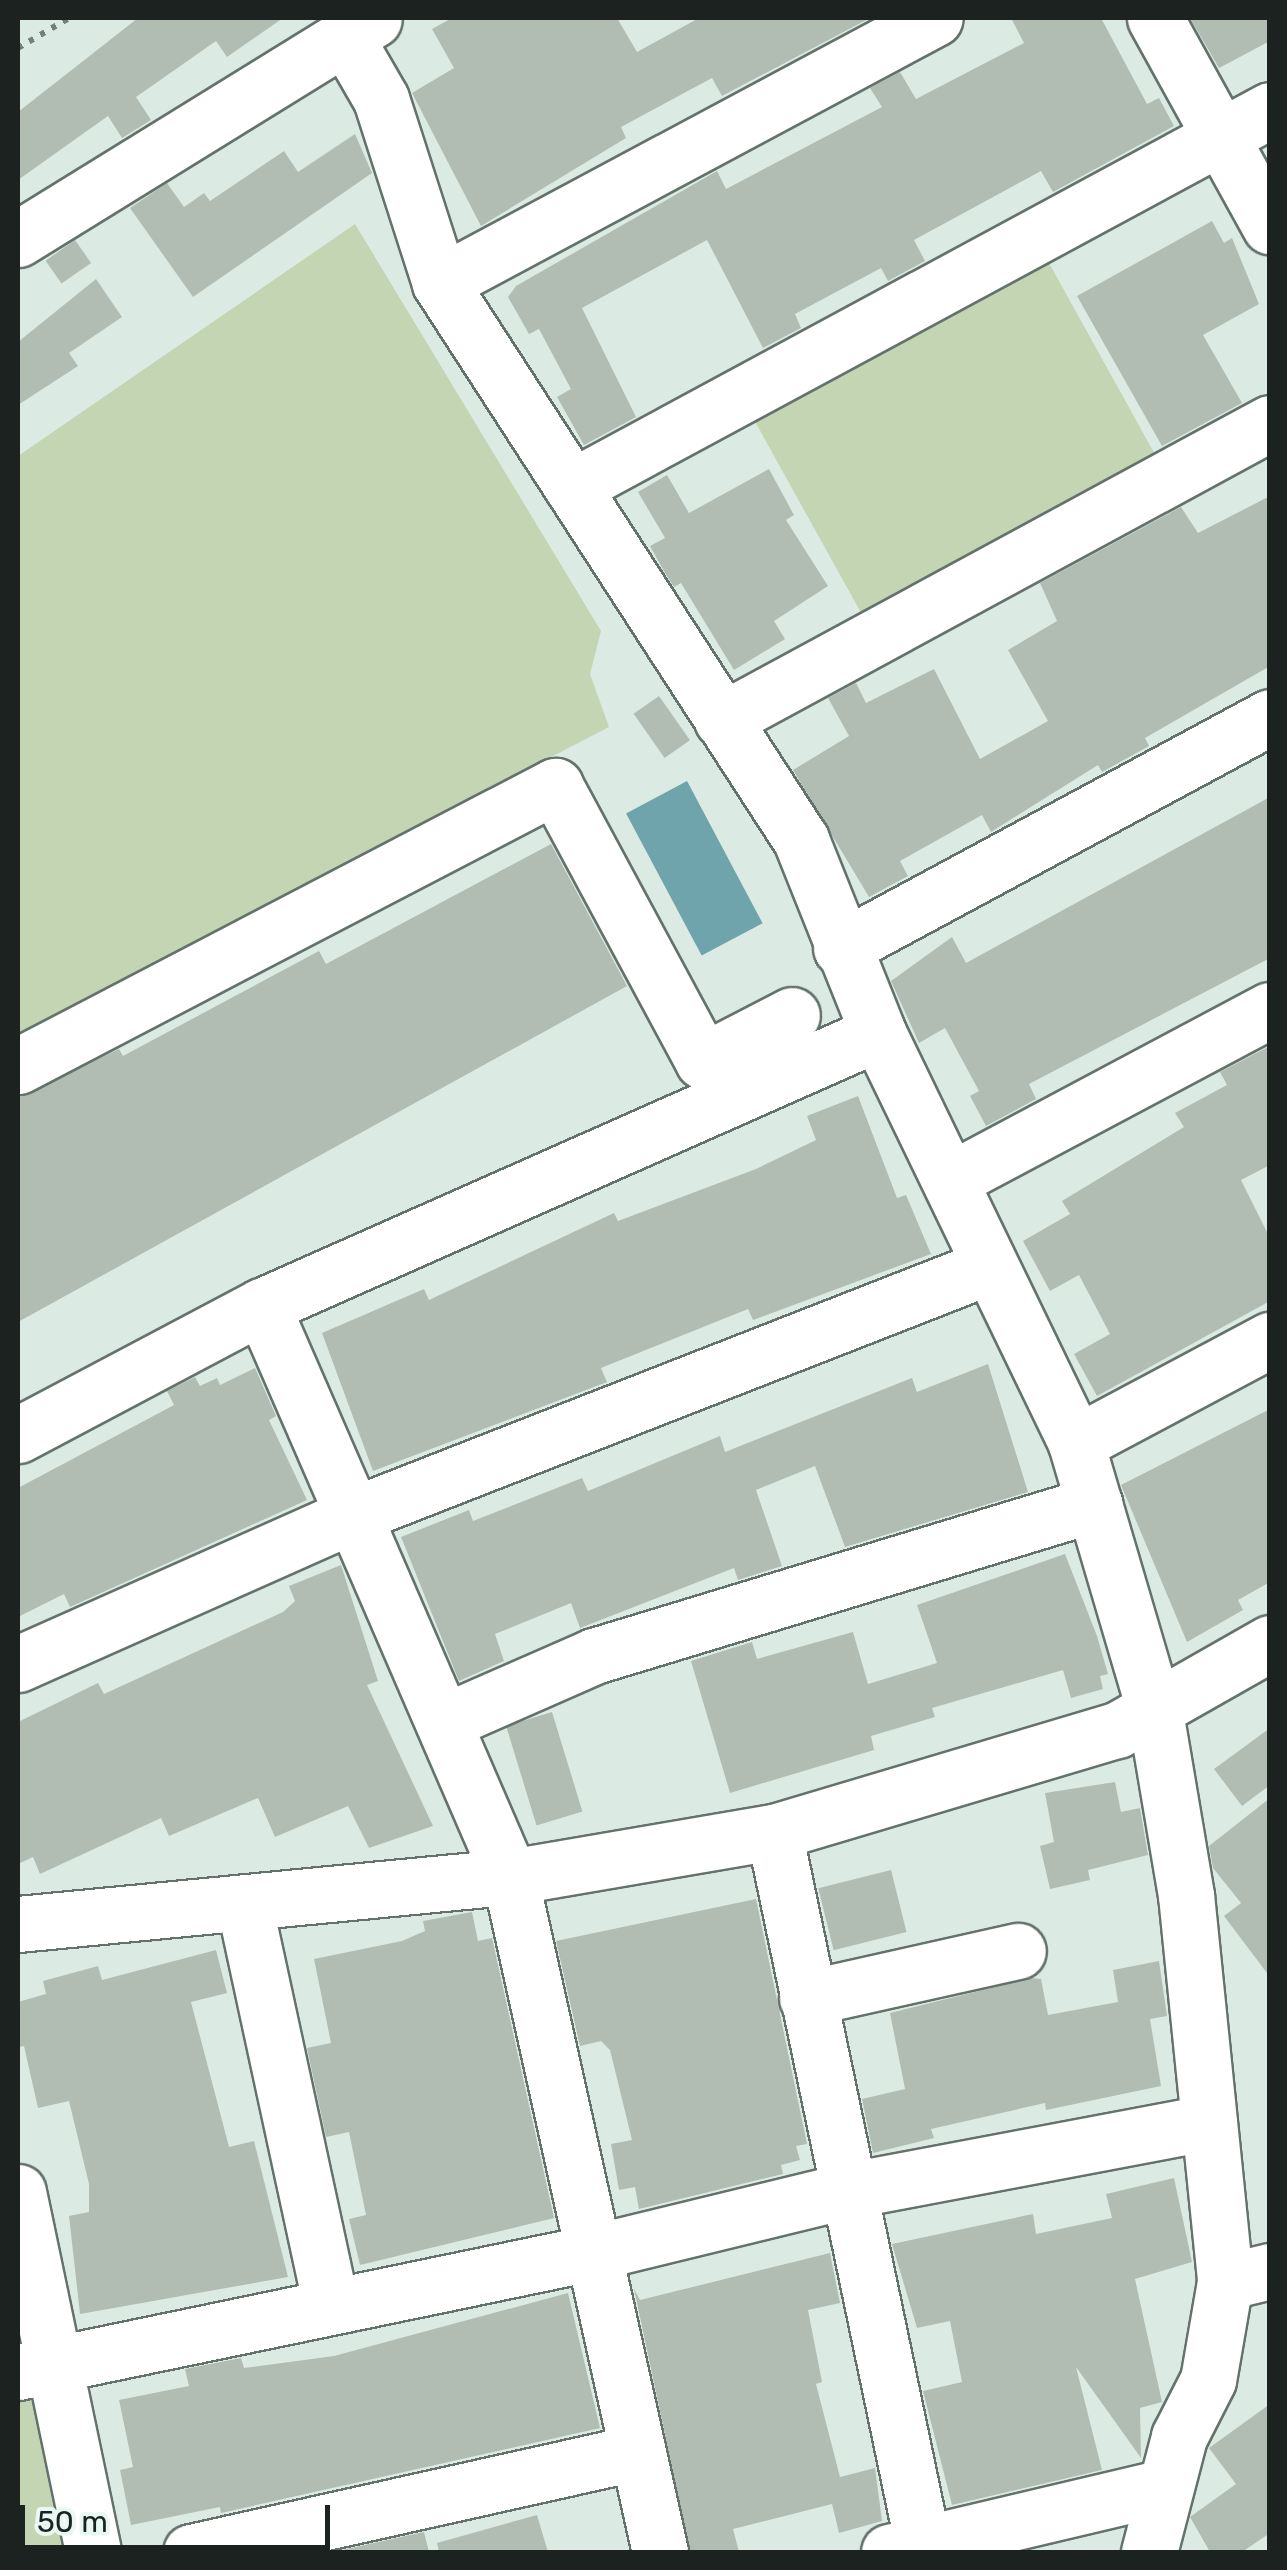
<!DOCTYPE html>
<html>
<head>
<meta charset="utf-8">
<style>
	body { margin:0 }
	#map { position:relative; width:1287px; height:2570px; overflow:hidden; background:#dbebe4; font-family:Rubik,sans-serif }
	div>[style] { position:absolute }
	.green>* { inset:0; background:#c4d5b3; transform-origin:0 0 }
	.water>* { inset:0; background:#70a4ad; transform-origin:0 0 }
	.building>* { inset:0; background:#b1bdb3; transform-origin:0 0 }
	.path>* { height:6px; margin-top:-3px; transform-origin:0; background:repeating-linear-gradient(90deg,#747f7b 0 5px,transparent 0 13px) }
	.roads { filter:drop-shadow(2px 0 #64726c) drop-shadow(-2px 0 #64726c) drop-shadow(0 2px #64726c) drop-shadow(0 -2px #64726c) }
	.minor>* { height:55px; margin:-27.5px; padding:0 27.5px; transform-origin:27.5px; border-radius:27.5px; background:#fff }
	span { translate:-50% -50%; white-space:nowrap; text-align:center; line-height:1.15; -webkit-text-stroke:10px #e8f8f2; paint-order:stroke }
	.frame { position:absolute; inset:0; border:20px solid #1c2220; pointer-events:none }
	.scale { position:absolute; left:20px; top:2505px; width:310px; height:45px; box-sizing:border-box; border:5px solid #1c2220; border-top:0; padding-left:12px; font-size:30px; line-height:35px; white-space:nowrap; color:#1c2220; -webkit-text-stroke:8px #e8f8f2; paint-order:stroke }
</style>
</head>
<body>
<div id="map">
	<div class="green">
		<div style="clip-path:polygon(355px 224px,601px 631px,590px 674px,609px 727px,18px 1033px,18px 456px)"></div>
		<div style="left:1044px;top:254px;width:234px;height:334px;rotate:61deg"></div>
		<div style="clip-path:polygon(18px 2392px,48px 2411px,73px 2552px,18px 2552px)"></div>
	</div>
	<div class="water">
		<div style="left:687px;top:781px;width:161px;height:69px;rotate:62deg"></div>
	</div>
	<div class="building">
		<div style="clip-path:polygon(138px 18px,283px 18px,227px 57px,216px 41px,136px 97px,151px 120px,122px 138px,108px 116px,18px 180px,18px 112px)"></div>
		<div style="clip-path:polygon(452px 18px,617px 18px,637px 52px,699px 18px,870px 18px,722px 96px,712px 78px,621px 127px,626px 138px,481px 226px,412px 93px,454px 68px,432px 29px)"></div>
		<div style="clip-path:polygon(1011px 18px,1101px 18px,1147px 104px,1159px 98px,1174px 126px,1053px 192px,1041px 171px,914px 240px,925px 261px,888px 281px,881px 268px,795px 314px,801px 328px,763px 348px,707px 240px,582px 308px,636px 417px,584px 445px,557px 397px,571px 389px,539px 329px,529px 334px,508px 297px,516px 286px,717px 171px,726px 189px,882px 107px,870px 88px,900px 72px,916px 99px,1024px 43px)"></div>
		<div style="clip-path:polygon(1190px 18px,1270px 18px,1270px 41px,1219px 68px)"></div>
		<div style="clip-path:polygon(355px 134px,372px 173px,193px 297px,130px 208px,167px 183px,184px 207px,204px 193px,210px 201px,284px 151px,298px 172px)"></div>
		<div style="clip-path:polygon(1212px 221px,1224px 243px,1232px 238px,1259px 304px,1203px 335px,1242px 403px,1162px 446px,1077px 296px)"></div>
		<div style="left:75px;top:240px;width:28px;height:36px;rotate:55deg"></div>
		<div style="clip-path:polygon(96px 279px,122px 317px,69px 353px,78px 366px,18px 405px,18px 342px)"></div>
		<div style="clip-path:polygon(769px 469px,794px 515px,786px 520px,828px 586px,774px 621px,785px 639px,734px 670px,681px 583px,674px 587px,665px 573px,650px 546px,665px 538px,638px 492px,667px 475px,689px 513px)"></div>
		<div style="clip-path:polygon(1270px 496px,1270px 666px,1145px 738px,1149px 746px,1102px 772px,1098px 765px,991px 832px,982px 815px,900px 861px,908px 876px,869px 897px,793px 770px,849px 736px,828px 698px,856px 683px,866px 703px,934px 669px,980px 759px,1048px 721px,1008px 650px,1057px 621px,1040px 583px,1181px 507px,1198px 533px)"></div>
		<div style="left:659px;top:696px;width:54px;height:31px;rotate:55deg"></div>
		<div style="clip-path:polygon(1270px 797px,1270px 958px,1029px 1084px,1036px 1099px,986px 1126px,970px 1096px,979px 1091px,945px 1028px,919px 1043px,891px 981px,952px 937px,966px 963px)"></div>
		<div style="clip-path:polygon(551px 844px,627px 986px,18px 1322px,18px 1097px,119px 1049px,123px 1056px,319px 951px,326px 964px)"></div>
		<div style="clip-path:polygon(1270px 1046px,1270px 1165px,1241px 1180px,1270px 1238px,1270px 1301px,1097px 1396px,1074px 1354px,1110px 1334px,1079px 1275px,1050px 1291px,1023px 1241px,1070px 1214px,1062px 1201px,1184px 1127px,1175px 1113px,1227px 1085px,1220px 1072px)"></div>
		<div style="clip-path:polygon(858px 1096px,897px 1198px,906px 1195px,931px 1254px,753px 1320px,748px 1309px,601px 1368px,607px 1382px,373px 1471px,322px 1333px,424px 1289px,429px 1300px,614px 1213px,618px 1221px,756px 1169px,816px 1140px,807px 1116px)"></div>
		<div style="clip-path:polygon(988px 1364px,1028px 1492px,845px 1547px,815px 1466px,756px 1490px,782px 1566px,738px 1580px,734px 1568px,580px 1628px,571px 1603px,495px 1634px,504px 1661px,459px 1681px,401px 1537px,469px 1510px,473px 1521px,582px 1478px,588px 1491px,720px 1436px,725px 1452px,912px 1378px,917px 1392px)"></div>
		<div style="clip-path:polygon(255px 1368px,276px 1416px,269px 1420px,307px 1500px,70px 1607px,64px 1594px,18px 1617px,18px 1488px,174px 1405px,167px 1391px,195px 1377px,200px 1386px,217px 1378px,220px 1385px)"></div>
		<div style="clip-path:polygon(1270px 1409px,1270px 1582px,1238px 1600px,1243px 1610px,1187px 1642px,1121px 1485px)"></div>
		<div style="clip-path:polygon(1065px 1554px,1097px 1636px,1108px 1674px,1100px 1676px,1103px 1689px,1071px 1698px,1063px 1670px,932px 1708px,935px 1717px,871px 1736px,874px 1750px,730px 1793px,691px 1661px,752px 1642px,757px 1659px,853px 1632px,868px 1684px,937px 1663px,917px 1605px)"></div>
		<div style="clip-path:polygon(341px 1565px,378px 1681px,367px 1685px,433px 1826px,369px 1848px,348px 1806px,275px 1837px,258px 1798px,169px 1836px,161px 1818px,40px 1874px,33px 1857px,18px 1864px,18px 1722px,98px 1683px,104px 1694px,283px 1612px,295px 1601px,289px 1586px)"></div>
		<div style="left:552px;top:1712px;width:104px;height:48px;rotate:73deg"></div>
		<div style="clip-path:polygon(1270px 1728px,1270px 1785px,1242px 1806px,1214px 1769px)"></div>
		<div style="clip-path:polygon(1115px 1782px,1121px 1812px,1140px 1808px,1148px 1855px,1088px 1870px,1090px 1880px,1050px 1889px,1040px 1846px,1054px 1842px,1045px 1793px)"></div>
		<div style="clip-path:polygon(1270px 1798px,1270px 1977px,1224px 1916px,1241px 1903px,1213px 1868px,1209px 1846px)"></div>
		<div style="left:891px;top:1870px;width:64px;height:75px;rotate:76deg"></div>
		<div style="clip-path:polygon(756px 1899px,807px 2144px,796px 2146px,800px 2160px,781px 2165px,783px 2174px,639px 2209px,635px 2187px,619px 2190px,611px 2144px,632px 2140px,610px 2050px,601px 2041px,580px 2046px,556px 1941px)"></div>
		<div style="clip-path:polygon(472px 1912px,478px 1941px,492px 1938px,554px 2218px,360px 2265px,349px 2219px,366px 2215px,349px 2132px,326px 2137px,307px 2048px,331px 2043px,314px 1959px,402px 1941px,425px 1931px,423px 1921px)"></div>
		<div style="clip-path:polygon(216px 1950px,227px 1993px,191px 2002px,229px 2147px,254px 2141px,288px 2277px,80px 2314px,69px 2216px,89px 2212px,89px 2184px,69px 2101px,38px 2108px,24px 2046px,18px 2047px,18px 2002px,46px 1994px,43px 1981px,98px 1966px,102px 1980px)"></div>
		<div style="clip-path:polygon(1159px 1961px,1167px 2016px,1150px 2019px,1161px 2086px,1046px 2110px,1045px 2103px,931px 2129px,934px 2138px,873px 2153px,862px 2099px,905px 2089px,890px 2013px,1031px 1978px,1041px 1979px,1048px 2015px,1118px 2002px,1113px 1970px)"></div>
		<div style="clip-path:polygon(1174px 2178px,1192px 2262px,1135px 2279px,1162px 2402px,1140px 2408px,1141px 2458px,1076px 2367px,1102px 2470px,952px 2505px,923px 2391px,962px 2382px,950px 2321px,917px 2328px,892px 2244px,1033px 2214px,1036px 2234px,1112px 2218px,1106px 2194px)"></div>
		<div style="clip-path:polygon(830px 2253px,840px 2303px,808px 2310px,822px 2382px,816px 2384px,840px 2477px,875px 2468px,882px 2521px,839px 2533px,832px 2504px,733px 2529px,739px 2552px,690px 2552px,634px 2289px,640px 2300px)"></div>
		<div style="clip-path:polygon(568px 2293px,600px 2428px,221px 2513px,220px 2507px,131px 2525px,120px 2470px,133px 2467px,119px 2400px,189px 2386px,185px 2369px,241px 2358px,244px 2368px,334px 2356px)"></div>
		<div style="clip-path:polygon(1270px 2404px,1270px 2533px,1242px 2552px,1210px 2552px,1190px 2517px,1236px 2484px,1209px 2448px)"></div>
		<div style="clip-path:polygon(537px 2515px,548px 2552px,439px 2552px,437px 2543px)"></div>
		<div style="clip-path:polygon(424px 2532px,429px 2552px,342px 2552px,342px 2550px)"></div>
	</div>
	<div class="path">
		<div style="left:18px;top:48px;width:59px;rotate:-30.5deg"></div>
	</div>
	<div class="roads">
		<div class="minor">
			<div style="left:1155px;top:18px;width:238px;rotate:61.1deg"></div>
			<div style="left:344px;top:35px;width:74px;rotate:60deg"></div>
			<div style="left:381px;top:99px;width:193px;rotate:72.2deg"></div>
			<div style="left:440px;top:283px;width:664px;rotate:57.05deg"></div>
			<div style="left:801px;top:840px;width:208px;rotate:68.2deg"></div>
			<div style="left:878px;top:1033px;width:455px;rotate:64.2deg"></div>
			<div style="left:1076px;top:1443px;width:280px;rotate:73.6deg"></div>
			<div style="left:1155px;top:1712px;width:186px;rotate:80.4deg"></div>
			<div style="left:1186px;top:1895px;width:389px;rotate:84.2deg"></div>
			<div style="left:1225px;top:2282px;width:99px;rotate:99.8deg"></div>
			<div style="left:1208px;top:2380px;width:64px;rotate:117deg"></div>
			<div style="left:1179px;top:2437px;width:119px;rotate:104.6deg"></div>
			<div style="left:18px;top:239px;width:418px;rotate:-31.7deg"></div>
			<div style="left:440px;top:283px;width:561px;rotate:-28.16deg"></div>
			<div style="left:572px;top:487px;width:793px;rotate:-28.37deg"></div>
			<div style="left:722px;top:720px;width:623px;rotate:-28.46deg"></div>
			<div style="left:841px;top:948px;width:487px;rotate:-28.3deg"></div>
			<div style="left:18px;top:1066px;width:606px;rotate:-27.54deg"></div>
			<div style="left:555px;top:786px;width:312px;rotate:61.7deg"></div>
			<div style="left:703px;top:1061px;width:100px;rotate:-27.3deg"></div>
			<div style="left:950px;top:1180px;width:362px;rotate:-28deg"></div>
			<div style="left:18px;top:1435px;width:276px;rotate:-27.9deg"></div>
			<div style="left:262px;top:1306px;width:674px;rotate:-23.9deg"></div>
			<div style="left:1076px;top:1443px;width:220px;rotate:-28deg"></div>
			<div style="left:18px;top:1664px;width:367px;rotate:-24deg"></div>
			<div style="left:353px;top:1515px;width:228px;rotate:-113.5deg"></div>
			<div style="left:446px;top:1721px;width:162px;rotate:-23.7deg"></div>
			<div style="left:594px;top:1656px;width:523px;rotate:-16.91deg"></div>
			<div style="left:774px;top:1832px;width:728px;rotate:78.2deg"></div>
			<div style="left:245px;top:1908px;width:407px;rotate:77.8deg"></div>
			<div style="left:18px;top:1924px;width:494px;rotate:-5.5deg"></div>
			<div style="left:510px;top:1877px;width:268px;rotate:-9.7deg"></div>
			<div style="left:774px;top:1832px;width:358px;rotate:-16.6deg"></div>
			<div style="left:1117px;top:1730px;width:176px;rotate:-29.6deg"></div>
			<div style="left:807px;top:1998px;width:216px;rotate:-12.6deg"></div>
			<div style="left:18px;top:2192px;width:368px;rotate:78.2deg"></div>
			<div style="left:1225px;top:2282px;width:46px;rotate:-13.7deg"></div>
			<div style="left:18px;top:2372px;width:589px;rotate:-11.75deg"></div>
			<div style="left:595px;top:2252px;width:257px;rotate:-13.7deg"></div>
			<div style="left:845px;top:2191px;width:370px;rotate:-10.7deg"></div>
			<div style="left:191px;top:2552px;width:458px;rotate:-12.6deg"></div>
			<div style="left:660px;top:2552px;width:691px;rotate:-102.53deg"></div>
			<div style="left:510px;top:1877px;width:395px;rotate:-113.4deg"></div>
			<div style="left:353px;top:1515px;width:684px;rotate:-21.35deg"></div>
			<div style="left:889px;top:2552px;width:284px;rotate:-13.3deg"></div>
		</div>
	</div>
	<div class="frame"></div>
	<div class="scale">50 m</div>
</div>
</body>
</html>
